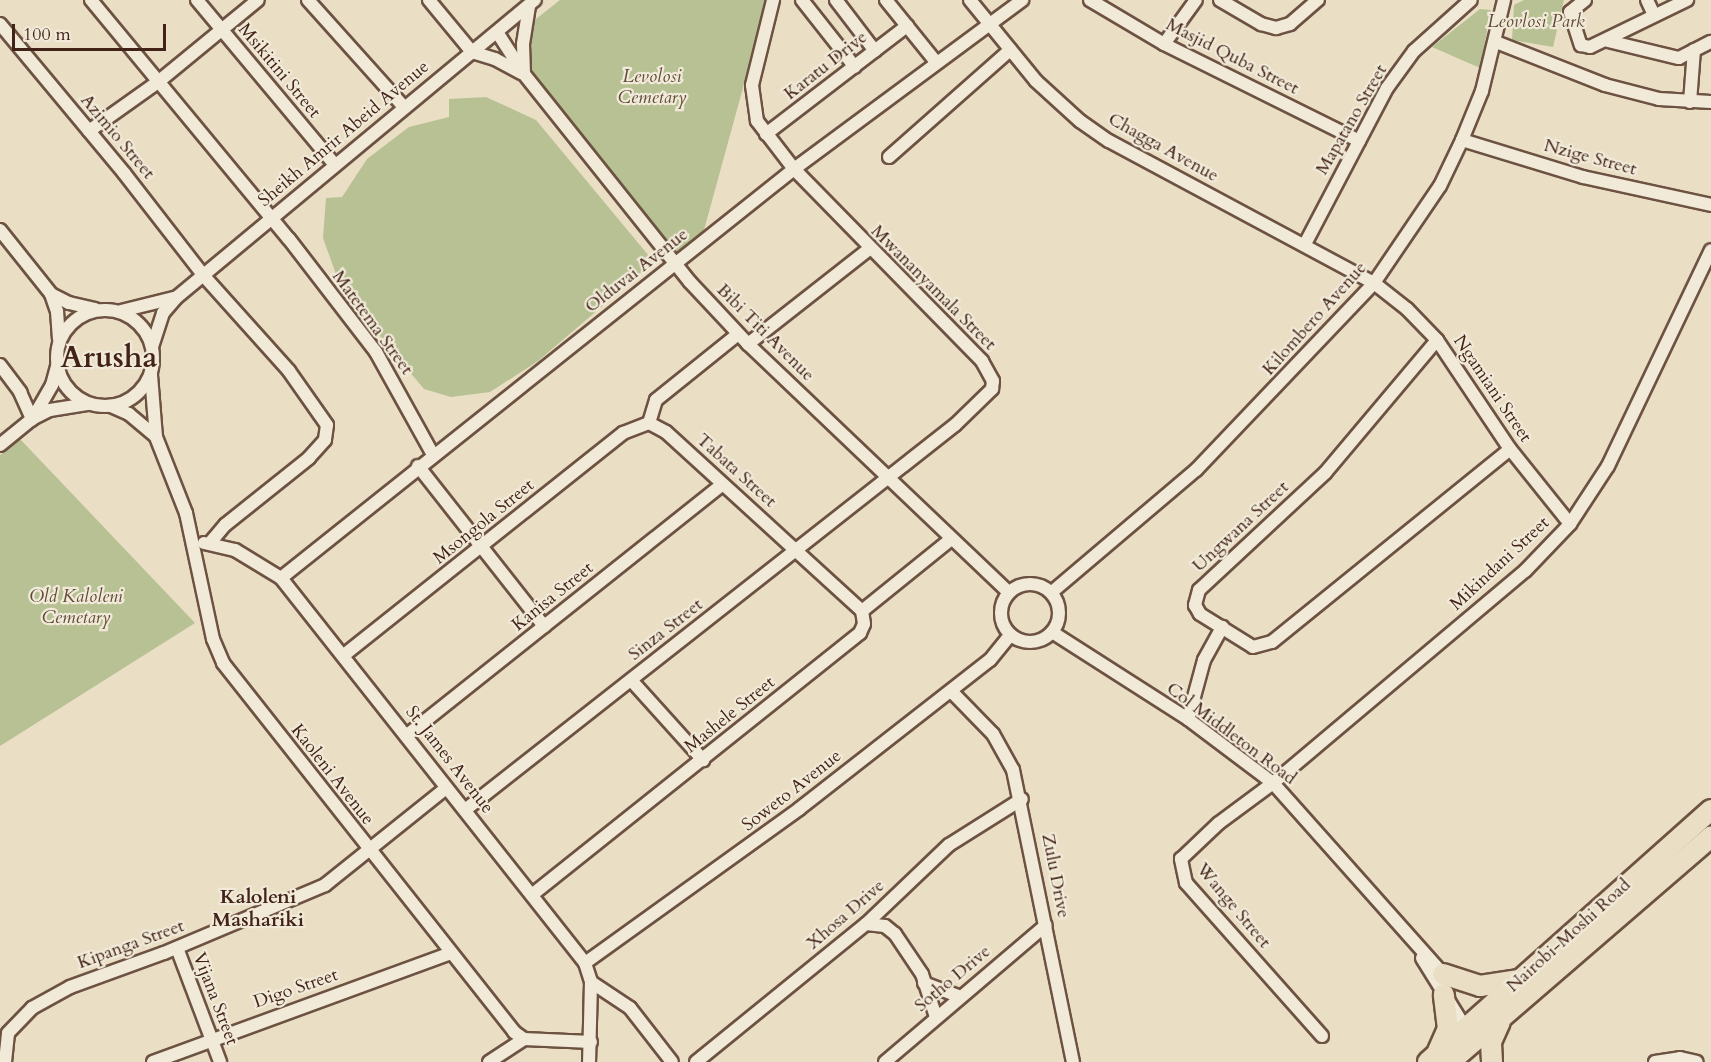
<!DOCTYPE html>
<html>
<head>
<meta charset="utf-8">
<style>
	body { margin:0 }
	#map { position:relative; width:1711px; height:1062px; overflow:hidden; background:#eadec5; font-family:Cardo,serif }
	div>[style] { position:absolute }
	.green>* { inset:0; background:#b7c194 }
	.roads { filter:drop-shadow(2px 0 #6d5242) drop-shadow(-2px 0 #6d5242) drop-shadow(0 2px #6d5242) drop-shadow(0 -2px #6d5242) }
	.minor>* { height:12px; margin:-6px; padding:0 6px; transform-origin:6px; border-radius:6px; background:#f1ead9 }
	.minor>.ring { margin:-6px; padding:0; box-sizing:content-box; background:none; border:12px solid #f1ead9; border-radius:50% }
	.trunk>* { height:20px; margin:-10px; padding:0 10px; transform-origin:10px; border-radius:10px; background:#eadec5 }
	span { translate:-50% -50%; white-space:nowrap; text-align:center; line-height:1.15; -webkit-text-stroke:4.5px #f1ead9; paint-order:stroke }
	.park-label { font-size:18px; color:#604a36; font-style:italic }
	.street-label { font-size:18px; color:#432317 }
	.neighbourhood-label { font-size:20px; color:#432317; font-weight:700 }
	.town-label { font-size:30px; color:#432317; font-weight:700 }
	.scale { position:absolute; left:12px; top:24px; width:154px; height:27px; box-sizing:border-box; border:3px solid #432317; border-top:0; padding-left:8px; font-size:18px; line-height:21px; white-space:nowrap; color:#432317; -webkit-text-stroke:4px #f1ead9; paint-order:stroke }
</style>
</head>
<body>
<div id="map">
	<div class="green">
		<div style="clip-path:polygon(560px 0,767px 0,698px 252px,683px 264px,524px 76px,531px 23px)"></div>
		<div style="clip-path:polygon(1524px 0,1564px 0,1553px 47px,1512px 40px,1514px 5px)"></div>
		<div style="clip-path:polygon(1480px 9px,1491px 10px,1480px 68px,1432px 47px)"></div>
		<div style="clip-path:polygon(486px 97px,536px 120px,654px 262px,538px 361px,490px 392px,451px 397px,424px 389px,342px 291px,323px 238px,326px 198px,342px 197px,367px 159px,409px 127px,449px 117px,449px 99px)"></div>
		<div style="clip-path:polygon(20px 439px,195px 623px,0 746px,0 455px)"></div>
	</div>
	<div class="roads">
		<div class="minor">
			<div style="left:91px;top:0;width:310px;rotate:50.4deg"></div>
			<div style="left:289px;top:239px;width:143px;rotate:52.4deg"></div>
			<div style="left:376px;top:352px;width:118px;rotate:61deg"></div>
			<div style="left:197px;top:0;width:215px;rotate:50.1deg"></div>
			<div style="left:308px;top:0;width:142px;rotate:48.1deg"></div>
			<div style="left:429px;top:0;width:67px;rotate:50.4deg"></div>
			<div style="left:472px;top:52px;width:24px;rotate:17deg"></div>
			<div style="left:495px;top:59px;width:30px;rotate:28deg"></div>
			<div style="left:802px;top:0;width:85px;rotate:51.7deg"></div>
			<div style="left:836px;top:0;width:64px;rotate:52.6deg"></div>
			<div style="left:886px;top:0;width:80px;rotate:51.1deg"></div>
			<div style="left:970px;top:0;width:104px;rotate:50.8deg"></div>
			<div style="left:1036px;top:81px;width:59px;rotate:42.3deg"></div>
			<div style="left:1080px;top:121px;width:35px;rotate:35deg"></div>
			<div style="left:1109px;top:141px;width:301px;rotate:28.2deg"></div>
			<div style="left:1374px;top:283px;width:42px;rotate:38.2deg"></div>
			<div style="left:1407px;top:309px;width:43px;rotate:45.9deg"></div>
			<div style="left:1437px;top:340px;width:131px;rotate:56.2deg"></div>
			<div style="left:1510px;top:449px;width:96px;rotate:51.3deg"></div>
			<div style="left:1090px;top:0;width:86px;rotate:30.7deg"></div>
			<div style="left:1164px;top:44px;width:218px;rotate:26.4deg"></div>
			<div style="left:1220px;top:0;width:48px;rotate:30.3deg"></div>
			<div style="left:1261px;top:24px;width:16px;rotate:15deg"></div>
			<div style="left:1276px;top:28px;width:15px;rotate:-16deg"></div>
			<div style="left:1290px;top:24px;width:37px;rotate:-41deg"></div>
			<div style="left:1585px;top:0;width:19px;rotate:141deg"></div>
			<div style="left:1570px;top:12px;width:35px;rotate:72deg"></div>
			<div style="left:1581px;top:45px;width:9px;rotate:13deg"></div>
			<div style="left:1590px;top:47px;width:108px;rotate:-25.9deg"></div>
			<div style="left:1647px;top:0;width:17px;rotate:65deg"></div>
			<div style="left:0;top:24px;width:194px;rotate:50.2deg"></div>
			<div style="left:124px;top:173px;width:129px;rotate:52.2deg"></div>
			<div style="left:203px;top:275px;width:129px;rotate:48.1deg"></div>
			<div style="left:289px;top:371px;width:66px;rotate:54.9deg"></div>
			<div style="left:327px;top:425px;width:15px;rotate:98deg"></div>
			<div style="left:325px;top:440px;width:24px;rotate:132deg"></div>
			<div style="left:309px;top:458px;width:107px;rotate:141.4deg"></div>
			<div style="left:225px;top:525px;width:23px;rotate:130deg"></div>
			<div style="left:497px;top:32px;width:50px;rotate:57.3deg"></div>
			<div style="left:524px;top:74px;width:266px;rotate:51.4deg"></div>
			<div style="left:690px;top:282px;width:85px;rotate:46.9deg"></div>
			<div style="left:748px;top:344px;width:359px;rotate:43.6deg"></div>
			<div style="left:1608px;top:41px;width:73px;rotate:13.5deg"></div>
			<div style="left:1679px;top:58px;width:36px;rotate:-27deg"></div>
			<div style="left:1496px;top:42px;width:117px;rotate:21.5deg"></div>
			<div style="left:1605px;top:85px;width:56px;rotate:14.5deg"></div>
			<div style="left:1659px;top:99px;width:52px;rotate:3.3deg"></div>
			<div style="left:1164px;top:44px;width:54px;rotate:-54deg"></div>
			<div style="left:524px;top:73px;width:29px;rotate:-92deg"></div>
			<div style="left:523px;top:44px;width:38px;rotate:-81deg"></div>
			<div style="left:1690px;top:102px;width:52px;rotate:-85.6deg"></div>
			<div style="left:89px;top:131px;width:85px;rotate:-35.4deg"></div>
			<div style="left:158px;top:82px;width:129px;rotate:-39.4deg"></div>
			<div style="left:766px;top:134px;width:178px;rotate:-37.5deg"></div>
			<div style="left:1462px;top:140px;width:127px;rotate:17deg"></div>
			<div style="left:1583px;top:177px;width:131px;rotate:12.3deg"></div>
			<div style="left:889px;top:157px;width:162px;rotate:-41.5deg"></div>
			<div style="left:0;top:230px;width:82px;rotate:51.4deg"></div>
			<div style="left:51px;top:294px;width:18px;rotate:71deg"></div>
			<div style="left:57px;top:311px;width:28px;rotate:86deg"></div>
			<div style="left:1305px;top:244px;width:176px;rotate:-62.3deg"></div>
			<div style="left:1387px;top:88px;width:46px;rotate:-53.9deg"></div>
			<div style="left:1414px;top:51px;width:76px;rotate:-41.8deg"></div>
			<div style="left:51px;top:294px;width:20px;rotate:27deg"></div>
			<div style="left:69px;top:303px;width:27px;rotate:13deg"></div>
			<div class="ring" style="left:57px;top:310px;width:84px;height:84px"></div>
			<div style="left:121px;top:311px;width:55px;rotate:-13.8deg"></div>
			<div style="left:1437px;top:340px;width:174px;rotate:130.1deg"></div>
			<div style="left:1325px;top:473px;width:172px;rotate:137.1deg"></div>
			<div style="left:1199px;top:590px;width:16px;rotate:105deg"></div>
			<div style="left:1195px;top:605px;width:10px;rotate:61deg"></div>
			<div style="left:1200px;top:614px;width:62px;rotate:31.9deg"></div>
			<div style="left:1253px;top:647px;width:20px;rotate:-15deg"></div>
			<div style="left:1272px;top:642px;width:306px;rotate:-39deg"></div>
			<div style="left:748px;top:344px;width:154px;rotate:-38.1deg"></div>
			<div style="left:152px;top:347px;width:36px;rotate:-72deg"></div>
			<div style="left:163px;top:313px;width:21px;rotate:-49deg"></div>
			<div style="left:177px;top:297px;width:465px;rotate:-39.7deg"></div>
			<div style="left:0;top:365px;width:34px;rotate:53deg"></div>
			<div style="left:20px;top:392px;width:30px;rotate:66deg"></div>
			<div style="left:151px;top:375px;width:62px;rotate:85.4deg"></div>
			<div style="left:156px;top:437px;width:82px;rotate:68.5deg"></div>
			<div style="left:186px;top:513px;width:129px;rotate:77.9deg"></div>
			<div style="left:213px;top:639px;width:26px;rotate:67deg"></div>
			<div style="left:223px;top:663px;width:470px;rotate:51.7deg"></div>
			<div style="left:514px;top:1032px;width:12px;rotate:35deg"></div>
			<div style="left:524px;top:1039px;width:67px;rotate:2.6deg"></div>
			<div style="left:111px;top:406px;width:20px;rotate:24deg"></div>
			<div style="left:129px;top:414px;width:35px;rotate:40deg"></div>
			<div style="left:33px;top:418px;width:38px;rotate:-60deg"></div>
			<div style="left:52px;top:385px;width:20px;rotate:-75deg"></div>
			<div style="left:649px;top:423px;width:24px;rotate:-73deg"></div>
			<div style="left:656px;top:400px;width:105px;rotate:-38.8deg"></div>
			<div style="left:0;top:445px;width:41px;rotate:-39.1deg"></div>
			<div style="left:32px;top:419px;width:20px;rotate:-27deg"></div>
			<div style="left:50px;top:410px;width:39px;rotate:-9deg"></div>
			<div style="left:418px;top:466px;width:204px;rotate:51.8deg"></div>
			<div style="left:204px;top:543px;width:32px;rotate:13deg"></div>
			<div style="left:235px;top:550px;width:54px;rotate:31.3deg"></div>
			<div style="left:281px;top:578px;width:491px;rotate:51.7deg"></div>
			<div style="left:585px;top:963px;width:20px;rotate:72deg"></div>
			<div style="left:591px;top:982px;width:80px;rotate:91.4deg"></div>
			<div style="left:281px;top:578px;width:656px;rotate:-38.56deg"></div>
			<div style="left:794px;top:169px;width:284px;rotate:-36.5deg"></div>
			<div class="ring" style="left:1001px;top:584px;width:46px;height:46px"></div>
			<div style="left:1052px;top:592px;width:189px;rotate:-40.3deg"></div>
			<div style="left:1196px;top:470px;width:258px;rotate:-46.4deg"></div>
			<div style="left:1374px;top:283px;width:117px;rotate:-55.8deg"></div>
			<div style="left:1440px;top:186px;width:51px;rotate:-64.4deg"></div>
			<div style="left:1462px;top:140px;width:53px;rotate:-67.8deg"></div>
			<div style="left:1482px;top:91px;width:94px;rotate:-76.4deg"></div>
			<div style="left:862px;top:611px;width:113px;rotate:-38.9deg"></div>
			<div style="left:1052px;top:632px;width:161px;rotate:32.6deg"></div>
			<div style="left:1188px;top:719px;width:106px;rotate:37deg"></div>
			<div style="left:1273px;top:783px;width:256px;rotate:48.3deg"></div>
			<div style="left:344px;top:655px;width:357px;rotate:-38.5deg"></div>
			<div style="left:623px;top:433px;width:28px;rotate:-21deg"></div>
			<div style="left:649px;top:423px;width:19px;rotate:28deg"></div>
			<div style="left:666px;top:432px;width:265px;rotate:42.4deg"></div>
			<div style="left:862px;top:611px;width:13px;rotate:81deg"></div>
			<div style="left:864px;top:624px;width:10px;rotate:114deg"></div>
			<div style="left:860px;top:633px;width:418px;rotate:141.4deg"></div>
			<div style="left:631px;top:680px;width:108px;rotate:48deg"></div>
			<div style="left:951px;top:691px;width:60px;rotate:45.7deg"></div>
			<div style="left:993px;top:734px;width:41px;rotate:60.9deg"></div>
			<div style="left:1013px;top:770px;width:298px;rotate:78.4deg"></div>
			<div style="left:1188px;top:719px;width:61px;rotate:-74.8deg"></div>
			<div style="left:1204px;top:660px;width:38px;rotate:-61deg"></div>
			<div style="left:406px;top:736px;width:404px;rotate:-38.5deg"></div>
			<div style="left:465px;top:810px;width:623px;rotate:-38.16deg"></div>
			<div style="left:955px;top:425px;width:52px;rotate:-44.2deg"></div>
			<div style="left:992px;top:389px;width:8px;rotate:-83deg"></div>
			<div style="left:993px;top:381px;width:23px;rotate:-119deg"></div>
			<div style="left:982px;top:361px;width:269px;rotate:-134.4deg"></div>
			<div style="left:794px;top:169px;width:61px;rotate:-127.6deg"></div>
			<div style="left:757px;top:121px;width:36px;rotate:-98deg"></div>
			<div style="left:752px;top:85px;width:88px;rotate:-76.1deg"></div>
			<div style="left:866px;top:924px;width:19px;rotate:6deg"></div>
			<div style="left:885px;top:926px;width:13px;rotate:39deg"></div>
			<div style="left:895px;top:934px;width:48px;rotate:56deg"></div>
			<div style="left:922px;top:974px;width:45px;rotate:72deg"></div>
			<div style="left:177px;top:948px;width:122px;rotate:69.3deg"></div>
			<div style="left:1422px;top:958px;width:84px;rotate:58.2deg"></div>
			<div style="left:585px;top:963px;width:264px;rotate:-35.7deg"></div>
			<div style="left:799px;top:809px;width:242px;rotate:-38deg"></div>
			<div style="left:990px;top:660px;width:32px;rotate:-51deg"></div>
			<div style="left:591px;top:982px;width:47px;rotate:33.7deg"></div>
			<div style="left:630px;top:1008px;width:68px;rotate:52.1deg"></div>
			<div style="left:924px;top:983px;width:39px;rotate:21deg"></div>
			<div style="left:1322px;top:1036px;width:205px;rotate:-131.6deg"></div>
			<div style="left:1186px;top:883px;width:25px;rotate:-102deg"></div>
			<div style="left:1181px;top:859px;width:52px;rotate:-43.5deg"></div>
			<div style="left:1219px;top:823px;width:67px;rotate:-36.5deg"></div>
			<div style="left:1273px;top:783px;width:329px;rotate:-40.1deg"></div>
			<div style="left:1525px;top:571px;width:65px;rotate:-46.2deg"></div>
			<div style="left:1570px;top:524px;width:69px;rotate:-56.8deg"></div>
			<div style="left:1608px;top:466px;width:239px;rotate:-64.5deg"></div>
			<div style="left:5px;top:1062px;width:29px;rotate:-84deg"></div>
			<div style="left:8px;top:1033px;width:35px;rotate:-46deg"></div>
			<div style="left:32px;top:1008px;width:43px;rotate:-28.9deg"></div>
			<div style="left:70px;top:987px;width:100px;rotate:-19.9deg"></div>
			<div style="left:164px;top:953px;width:175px;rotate:-22.9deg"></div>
			<div style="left:325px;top:885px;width:155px;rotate:-38.7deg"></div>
			<div style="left:153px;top:1062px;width:317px;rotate:-20.1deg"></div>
			<div style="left:489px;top:1062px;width:42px;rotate:-33.3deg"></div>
			<div style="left:696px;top:1062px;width:219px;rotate:-39.1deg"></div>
			<div style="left:866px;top:924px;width:115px;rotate:-43.6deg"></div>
			<div style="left:949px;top:845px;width:86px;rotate:-32.2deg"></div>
			<div style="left:885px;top:1062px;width:211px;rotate:-40.4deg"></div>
			<div style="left:1655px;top:1062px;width:25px;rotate:-9deg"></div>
			<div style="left:1680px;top:1058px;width:17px;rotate:13deg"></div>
		</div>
		<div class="trunk">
			<div style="left:1443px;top:974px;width:39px;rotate:18deg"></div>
			<div style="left:1480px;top:986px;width:38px;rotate:-9deg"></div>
			<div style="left:1438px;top:1051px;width:24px;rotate:-66deg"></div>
			<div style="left:1448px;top:1029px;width:35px;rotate:-97deg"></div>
			<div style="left:1428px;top:1062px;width:379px;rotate:-41.7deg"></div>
			<div style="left:1450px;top:1062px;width:345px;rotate:-40.8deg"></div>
			<div style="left:1492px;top:1062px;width:20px;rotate:-93deg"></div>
			<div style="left:1491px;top:1042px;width:22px;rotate:-66deg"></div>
		</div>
	</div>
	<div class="park-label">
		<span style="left:1536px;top:22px">Leovlosi Park</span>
		<span style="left:652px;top:88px">Levolosi<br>Cemetary</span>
		<span style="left:76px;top:608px">Old Kaloleni<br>Cemetary</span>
	</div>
	<div class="street-label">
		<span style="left:1232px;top:57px;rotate:27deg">Masjid Quba Street</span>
		<span style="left:826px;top:66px;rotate:-38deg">Karatu Drive</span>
		<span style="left:279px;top:71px;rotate:50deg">Msikitini Street</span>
		<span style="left:1352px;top:120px;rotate:-60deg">Mapatano Street</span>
		<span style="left:344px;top:134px;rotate:-40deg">Sheikh Amrir Abeid Avenue</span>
		<span style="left:117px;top:137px;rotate:50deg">Azimio Street</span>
		<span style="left:1163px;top:148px;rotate:29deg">Chagga Avenue</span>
		<span style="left:1590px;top:158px;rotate:15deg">Nzige Street</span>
		<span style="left:637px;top:271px;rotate:-38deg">Olduvai Avenue</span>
		<span style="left:933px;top:288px;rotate:45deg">Mwananyamala Street</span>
		<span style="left:1315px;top:319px;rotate:-48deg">Kilombero Avenue</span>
		<span style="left:372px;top:323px;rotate:54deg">Matetema Street</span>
		<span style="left:765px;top:333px;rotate:45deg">Bibi Titi Avenue</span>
		<span style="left:1492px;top:389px;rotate:56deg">Ngamiani Street</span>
		<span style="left:736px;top:471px;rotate:42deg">Tabata Street</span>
		<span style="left:484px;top:522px;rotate:-39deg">Msongola Street</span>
		<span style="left:1241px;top:527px;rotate:-43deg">Ungwana Street</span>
		<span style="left:1500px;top:564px;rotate:-43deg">Mikindani Street</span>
		<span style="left:553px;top:597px;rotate:-39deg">Kanisa Street</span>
		<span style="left:666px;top:630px;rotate:-38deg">Sinza Street</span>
		<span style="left:730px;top:715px;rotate:-39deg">Mashele Street</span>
		<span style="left:1231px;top:734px;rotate:37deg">Col Middleton Road</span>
		<span style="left:449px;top:760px;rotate:52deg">St. James Avenue</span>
		<span style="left:332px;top:775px;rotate:52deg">Kaoleni Avenue</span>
		<span style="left:792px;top:791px;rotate:-38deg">Soweto Avenue</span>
		<span style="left:1055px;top:876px;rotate:79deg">Zulu Drive</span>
		<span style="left:1233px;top:906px;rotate:50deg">Wange Street</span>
		<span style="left:846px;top:915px;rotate:-41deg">Xhosa Drive</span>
		<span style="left:1569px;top:936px;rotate:-42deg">Nairobi-Moshi Road</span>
		<span style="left:131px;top:945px;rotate:-20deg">Kipanga Street</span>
		<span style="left:953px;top:979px;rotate:-40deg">Sotho Drive</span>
		<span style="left:296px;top:989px;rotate:-19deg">Digo Street</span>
		<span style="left:215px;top:999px;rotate:69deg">Vijana Street</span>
	</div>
	<div class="neighbourhood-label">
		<span style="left:258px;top:908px">Kaloleni<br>Mashariki</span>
	</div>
	<div class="town-label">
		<span style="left:109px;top:358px">Arusha</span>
	</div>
	<div class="scale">100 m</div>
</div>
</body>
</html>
